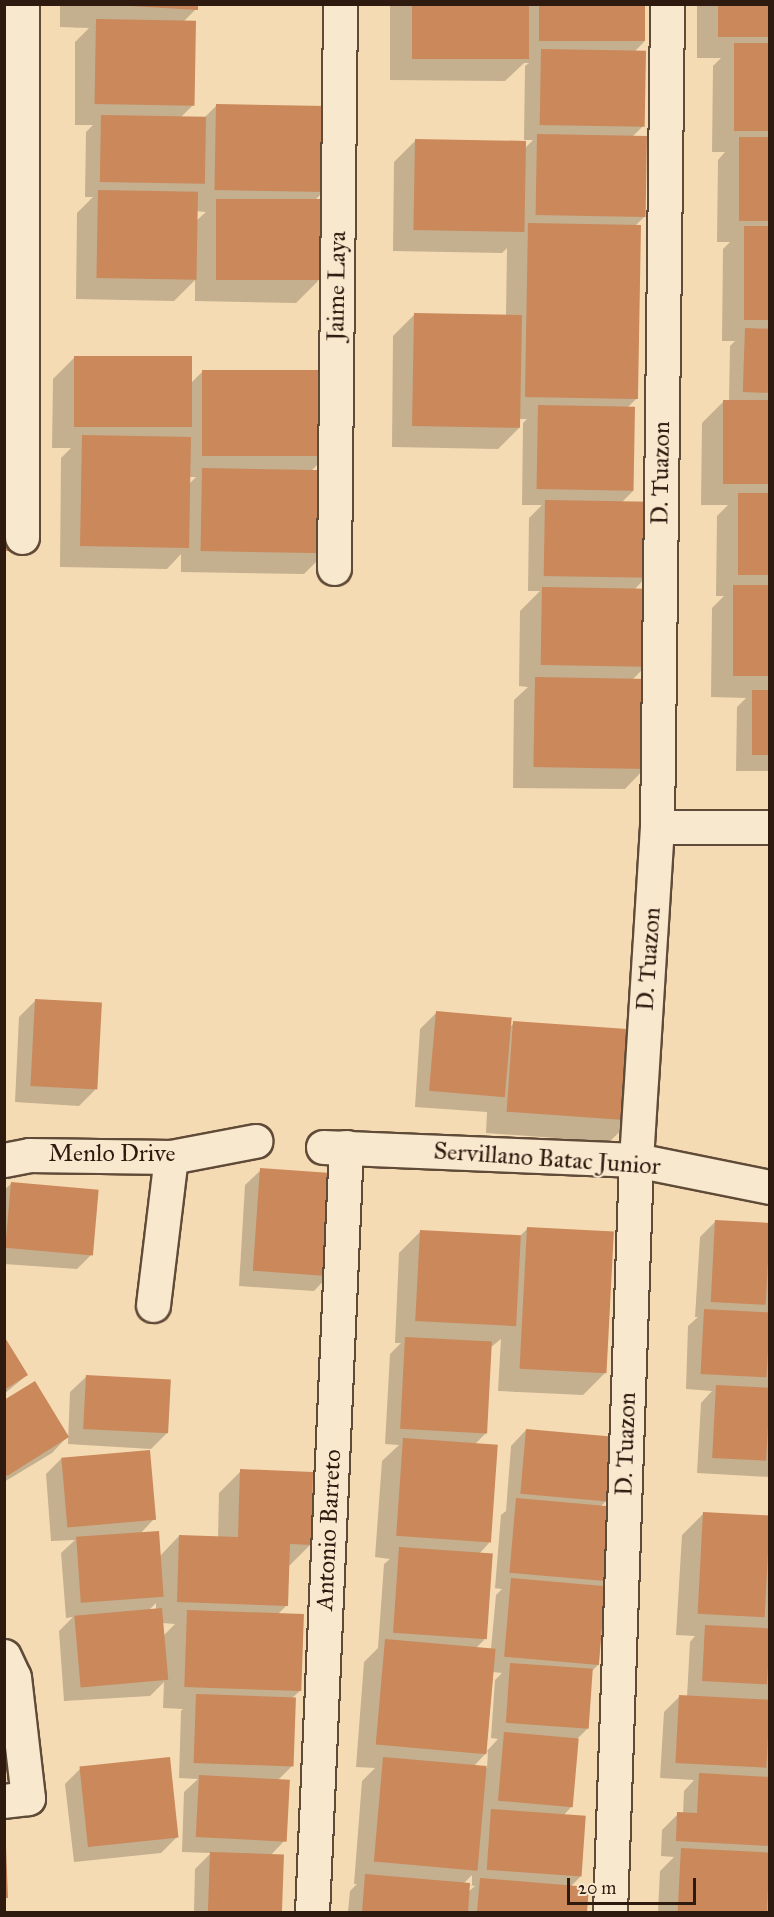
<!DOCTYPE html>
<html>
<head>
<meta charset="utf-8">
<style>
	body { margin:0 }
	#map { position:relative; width:774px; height:1917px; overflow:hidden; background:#f5dbb3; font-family:"IM FELL Great Primer",serif }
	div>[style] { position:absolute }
	.shadow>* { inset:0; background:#0003 }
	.building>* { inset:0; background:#ca885b; transform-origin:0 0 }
	.roads { filter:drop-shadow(2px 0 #604a38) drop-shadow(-2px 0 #604a38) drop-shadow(0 2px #604a38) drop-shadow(0 -2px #604a38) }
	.minor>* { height:33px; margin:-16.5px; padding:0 16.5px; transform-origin:16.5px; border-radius:16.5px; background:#f8e8ce }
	span { translate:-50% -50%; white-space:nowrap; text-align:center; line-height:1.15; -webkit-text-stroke:4.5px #f8e8ce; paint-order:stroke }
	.street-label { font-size:24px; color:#2e1a0f }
	.frame { position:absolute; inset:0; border:6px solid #2e1a0f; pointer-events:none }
	.scale { position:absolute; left:567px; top:1878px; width:129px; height:27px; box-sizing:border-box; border:3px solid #2e1a0f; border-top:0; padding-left:8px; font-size:18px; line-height:21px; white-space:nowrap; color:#2e1a0f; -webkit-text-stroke:4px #f8e8ce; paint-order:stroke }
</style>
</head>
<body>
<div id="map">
	<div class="shadow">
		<div style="clip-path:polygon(evenodd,60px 4px,196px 4px,196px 9px,184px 21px,194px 104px,181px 117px,205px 117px,217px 105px,324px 191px,314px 201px,318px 281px,296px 303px,195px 301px,195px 280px,174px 301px,76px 299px,77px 213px,93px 197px,85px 197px,86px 132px,93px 125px,75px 125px,75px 42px,89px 28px,60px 27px,60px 4px,196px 211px,206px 212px,196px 221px,196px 211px)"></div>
		<div style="clip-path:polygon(390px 4px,644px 4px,644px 42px,634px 52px,644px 125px,632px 137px,645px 216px,635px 226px,637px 398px,627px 408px,633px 491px,621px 503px,647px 576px,634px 590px,646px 666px,632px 680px,646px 767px,625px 789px,513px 788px,514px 700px,528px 687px,519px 686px,520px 611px,540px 591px,528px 591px,529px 518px,542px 505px,522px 505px,523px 423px,527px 419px,520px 419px,520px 427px,498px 449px,392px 447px,393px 336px,415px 314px,506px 315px,507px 248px,502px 253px,393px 251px,394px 162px,415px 141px,524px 149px,533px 140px,524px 140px,525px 66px,529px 63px,524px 63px,505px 81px,390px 80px)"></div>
		<div style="clip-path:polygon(697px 4px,770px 4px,770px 771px,736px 771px,737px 707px,746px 698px,711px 697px,712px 608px,724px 596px,716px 596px,717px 516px,728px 505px,701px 505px,702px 423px,724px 401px,729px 401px,730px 346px,735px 341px,722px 341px,723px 249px,730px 242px,717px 242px,718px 160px,725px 152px,712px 152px,713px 66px,721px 58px,697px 58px)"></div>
		<div style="clip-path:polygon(evenodd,75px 357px,190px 384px,203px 371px,326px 456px,311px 471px,326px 552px,304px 574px,181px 572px,181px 554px,167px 569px,60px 567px,61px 458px,71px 448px,52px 448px,53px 379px,75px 357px,189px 477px,196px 477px,189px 484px,189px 477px)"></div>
		<div style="clip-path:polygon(35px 1001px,95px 1090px,79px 1106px,15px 1102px,19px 1017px)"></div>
		<div style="clip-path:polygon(436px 1013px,510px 1027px,514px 1023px,631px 1121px,609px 1142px,486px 1133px,487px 1112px,415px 1107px,420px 1029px)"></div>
		<div style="clip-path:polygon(261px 1170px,329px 1275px,314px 1291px,239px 1286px,245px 1185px)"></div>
		<div style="clip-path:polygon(11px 1184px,93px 1253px,77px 1269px,4px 1264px,4px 1190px)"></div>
		<div style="clip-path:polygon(716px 1221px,770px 1224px,770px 1477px,697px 1473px,701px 1403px,712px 1391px,686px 1389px,688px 1326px,698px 1317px,695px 1317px,700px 1237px)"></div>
		<div style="clip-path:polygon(evenodd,528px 1228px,605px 1373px,583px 1395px,498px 1391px,501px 1339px,490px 1348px,486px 1433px,474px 1445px,489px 1543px,478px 1555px,484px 1640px,476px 1648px,491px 1649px,496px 1595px,502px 1589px,495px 1588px,501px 1515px,506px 1511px,511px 1446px,526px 1430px,607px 1500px,601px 1506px,608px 1581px,602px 1587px,599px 1664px,591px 1672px,587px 1729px,577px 1739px,572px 1806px,563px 1816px,580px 1877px,570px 1887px,587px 1888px,586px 1912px,348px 1912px,350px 1891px,357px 1884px,354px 1884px,362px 1781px,375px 1768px,356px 1767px,364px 1662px,378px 1648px,384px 1564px,390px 1559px,375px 1557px,382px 1461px,399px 1445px,385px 1444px,390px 1354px,401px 1343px,395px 1343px,399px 1253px,421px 1231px,520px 1236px,528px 1228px,493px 1672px,502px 1673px,495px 1680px,491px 1738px,498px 1739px,486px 1752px,493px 1672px,528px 1228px,488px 1751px,487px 1768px,473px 1767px,488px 1751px,528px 1228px,472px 1875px,472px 1885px,463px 1884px,472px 1875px,528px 1228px,469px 1885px,475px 1886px,468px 1892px,469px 1885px)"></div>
		<div style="clip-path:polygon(4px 1339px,27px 1375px,4px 1394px)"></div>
		<div style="clip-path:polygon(86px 1377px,167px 1433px,151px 1449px,68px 1444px,70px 1392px)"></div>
		<div style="clip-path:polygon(4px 1402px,67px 1437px,52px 1453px,4px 1482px)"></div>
		<div style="clip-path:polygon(evenodd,62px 1458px,154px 1519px,140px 1534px,159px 1557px,179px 1536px,218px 1538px,219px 1493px,241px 1471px,310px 1545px,288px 1567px,287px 1605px,277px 1615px,301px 1690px,292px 1698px,293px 1765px,278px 1780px,286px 1839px,270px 1856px,282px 1856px,281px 1912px,194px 1912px,195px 1869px,211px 1853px,182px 1852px,184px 1792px,198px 1779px,179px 1778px,181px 1711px,183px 1709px,163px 1708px,164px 1682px,150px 1696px,64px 1701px,59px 1631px,73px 1617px,66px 1618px,61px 1553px,75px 1540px,51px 1541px,46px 1474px,62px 1458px,156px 1603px,156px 1610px,149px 1610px,156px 1603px,62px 1458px,162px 1623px,175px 1624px,163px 1636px,162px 1623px)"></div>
		<div style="clip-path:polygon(704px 1513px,770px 1517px,770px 1699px,767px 1702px,770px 1702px,770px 1912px,658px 1912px,660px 1871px,674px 1857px,661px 1856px,662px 1830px,678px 1814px,683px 1814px,684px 1791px,694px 1780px,660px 1778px,664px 1712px,679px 1697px,687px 1697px,690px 1642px,695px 1636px,676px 1635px,682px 1535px)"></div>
		<div style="clip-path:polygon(81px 1768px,177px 1837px,161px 1853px,74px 1862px,65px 1784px)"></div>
	</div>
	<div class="building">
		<div style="clip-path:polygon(97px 4px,198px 4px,198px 10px)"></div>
		<div style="left:412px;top:4px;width:117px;height:55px"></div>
		<div style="left:539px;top:4px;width:106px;height:37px"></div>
		<div style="left:718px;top:4px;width:52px;height:33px"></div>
		<div style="left:96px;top:19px;width:100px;height:85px;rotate:1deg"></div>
		<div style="left:734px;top:43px;width:36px;height:88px"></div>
		<div style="left:541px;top:49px;width:105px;height:76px;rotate:1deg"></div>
		<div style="left:216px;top:104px;width:110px;height:86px;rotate:1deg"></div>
		<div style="left:101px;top:115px;width:105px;height:67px;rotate:1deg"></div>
		<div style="left:537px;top:134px;width:110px;height:81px;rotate:1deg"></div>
		<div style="left:739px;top:137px;width:31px;height:84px"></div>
		<div style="left:415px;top:139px;width:111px;height:91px;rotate:1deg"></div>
		<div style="left:98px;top:190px;width:100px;height:88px;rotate:1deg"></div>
		<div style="left:216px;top:199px;width:104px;height:81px"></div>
		<div style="left:528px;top:223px;width:113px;height:174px;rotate:1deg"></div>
		<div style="left:744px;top:226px;width:26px;height:94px"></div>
		<div style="left:414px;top:313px;width:108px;height:113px;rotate:1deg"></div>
		<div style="left:745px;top:328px;width:25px;height:64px;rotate:2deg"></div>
		<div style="left:74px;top:356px;width:118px;height:71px"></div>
		<div style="left:202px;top:370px;width:126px;height:86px"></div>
		<div style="left:723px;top:400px;width:47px;height:84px"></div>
		<div style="left:538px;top:405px;width:97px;height:84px;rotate:1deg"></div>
		<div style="left:82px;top:435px;width:109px;height:111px;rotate:1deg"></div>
		<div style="left:202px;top:468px;width:126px;height:83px;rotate:1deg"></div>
		<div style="left:4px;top:469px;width:7px;height:82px"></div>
		<div style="left:738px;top:493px;width:32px;height:82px"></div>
		<div style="left:545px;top:500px;width:105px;height:76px;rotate:1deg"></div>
		<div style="left:733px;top:585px;width:37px;height:91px"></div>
		<div style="left:542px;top:587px;width:106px;height:78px;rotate:1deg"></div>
		<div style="left:535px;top:677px;width:114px;height:90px;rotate:1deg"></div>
		<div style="left:752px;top:690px;width:18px;height:65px"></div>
		<div style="left:35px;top:999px;width:67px;height:87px;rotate:3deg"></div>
		<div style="left:436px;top:1011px;width:76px;height:80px;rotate:5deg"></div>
		<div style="left:513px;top:1021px;width:125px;height:91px;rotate:4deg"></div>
		<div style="left:260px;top:1168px;width:78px;height:103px;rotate:4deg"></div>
		<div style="left:11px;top:1182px;width:88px;height:66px;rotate:5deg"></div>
		<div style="left:715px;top:1220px;width:55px;height:82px;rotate:3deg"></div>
		<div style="left:527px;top:1227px;width:87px;height:142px;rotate:3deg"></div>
		<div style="left:420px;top:1230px;width:101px;height:91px;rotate:3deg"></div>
		<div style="left:704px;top:1309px;width:66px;height:65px;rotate:3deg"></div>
		<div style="clip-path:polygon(4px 1336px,28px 1375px,4px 1390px)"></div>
		<div style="left:405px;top:1337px;width:87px;height:92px;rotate:3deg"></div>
		<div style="left:86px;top:1375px;width:85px;height:54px;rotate:3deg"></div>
		<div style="clip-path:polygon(35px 1381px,69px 1437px,7px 1476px,4px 1472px,4px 1400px)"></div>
		<div style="left:716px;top:1385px;width:54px;height:73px;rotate:3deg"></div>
		<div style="left:526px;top:1429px;width:88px;height:65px;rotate:5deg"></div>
		<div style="left:403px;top:1438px;width:95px;height:98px;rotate:4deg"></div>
		<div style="left:150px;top:1450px;width:70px;height:89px;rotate:85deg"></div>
		<div style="clip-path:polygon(240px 1469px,313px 1472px,312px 1545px,290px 1544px,288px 1606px,177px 1602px,179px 1535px,238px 1537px)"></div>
		<div style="left:516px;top:1498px;width:99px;height:75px;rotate:5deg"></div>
		<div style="left:703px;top:1512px;width:67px;height:102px;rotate:3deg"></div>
		<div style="left:159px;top:1531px;width:66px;height:83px;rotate:86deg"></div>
		<div style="left:399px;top:1547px;width:94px;height:86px;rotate:4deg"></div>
		<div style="left:511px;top:1578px;width:95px;height:79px;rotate:5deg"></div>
		<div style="left:162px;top:1608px;width:72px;height:88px;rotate:85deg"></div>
		<div style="left:187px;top:1610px;width:117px;height:77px;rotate:2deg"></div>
		<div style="left:705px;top:1625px;width:65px;height:56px;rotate:3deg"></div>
		<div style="left:385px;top:1639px;width:111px;height:106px;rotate:5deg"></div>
		<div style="left:510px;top:1663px;width:83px;height:60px;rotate:4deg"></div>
		<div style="left:196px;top:1694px;width:100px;height:69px;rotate:2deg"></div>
		<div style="left:679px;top:1695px;width:91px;height:68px;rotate:3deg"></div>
		<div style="left:504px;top:1732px;width:75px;height:69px;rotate:5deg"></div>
		<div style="left:170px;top:1757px;width:81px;height:91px;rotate:84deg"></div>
		<div style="left:383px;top:1757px;width:104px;height:105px;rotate:5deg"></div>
		<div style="clip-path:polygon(699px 1773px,770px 1777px,770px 1846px,676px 1841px,677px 1812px,697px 1813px)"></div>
		<div style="left:199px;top:1775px;width:91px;height:62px;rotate:3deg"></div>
		<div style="left:491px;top:1809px;width:95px;height:61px;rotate:4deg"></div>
		<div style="clip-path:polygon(4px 1847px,6px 1847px,8px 1898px,4px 1898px)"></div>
		<div style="left:681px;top:1848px;width:89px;height:64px;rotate:3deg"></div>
		<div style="left:210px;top:1852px;width:74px;height:60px;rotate:2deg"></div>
		<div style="clip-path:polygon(365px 1874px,470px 1883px,468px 1912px,362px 1912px)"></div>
		<div style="clip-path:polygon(480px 1878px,589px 1887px,587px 1912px,477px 1912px)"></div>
	</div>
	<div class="roads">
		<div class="minor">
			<div style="left:22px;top:4px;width:533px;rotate:90deg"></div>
			<div style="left:334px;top:568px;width:564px;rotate:-89.39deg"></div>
			<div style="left:657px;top:827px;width:113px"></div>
			<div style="left:323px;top:1147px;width:313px;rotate:2.4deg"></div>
			<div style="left:636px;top:1160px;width:137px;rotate:11.4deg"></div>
			<div style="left:4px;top:1160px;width:25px;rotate:-11deg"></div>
			<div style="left:29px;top:1155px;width:142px;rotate:0.8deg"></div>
			<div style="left:171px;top:1157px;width:86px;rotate:-10.8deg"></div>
			<div style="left:153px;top:1305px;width:149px;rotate:-83.1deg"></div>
			<div style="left:4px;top:1656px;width:23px;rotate:65deg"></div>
			<div style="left:14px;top:1677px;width:122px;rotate:83.4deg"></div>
			<div style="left:28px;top:1798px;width:24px;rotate:173deg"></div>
			<div style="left:312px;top:1912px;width:766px;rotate:-87.46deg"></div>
			<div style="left:610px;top:1912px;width:752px;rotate:-88.02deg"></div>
			<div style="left:636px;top:1160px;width:334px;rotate:-86.4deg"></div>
			<div style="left:657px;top:827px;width:823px;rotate:-89.3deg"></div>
		</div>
	</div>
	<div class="street-label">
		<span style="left:337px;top:286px;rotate:-89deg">Jaime Laya</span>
		<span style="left:661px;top:473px;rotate:-89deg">D. Tuazon</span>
		<span style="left:649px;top:959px;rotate:-86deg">D. Tuazon</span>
		<span style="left:112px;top:1154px">Menlo Drive</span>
		<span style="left:547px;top:1159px;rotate:4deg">Servillano Batac Junior</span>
		<span style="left:626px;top:1444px;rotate:-88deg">D. Tuazon</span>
		<span style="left:329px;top:1530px;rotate:-87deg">Antonio Barreto</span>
	</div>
	<div class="frame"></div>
	<div class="scale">20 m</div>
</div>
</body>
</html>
